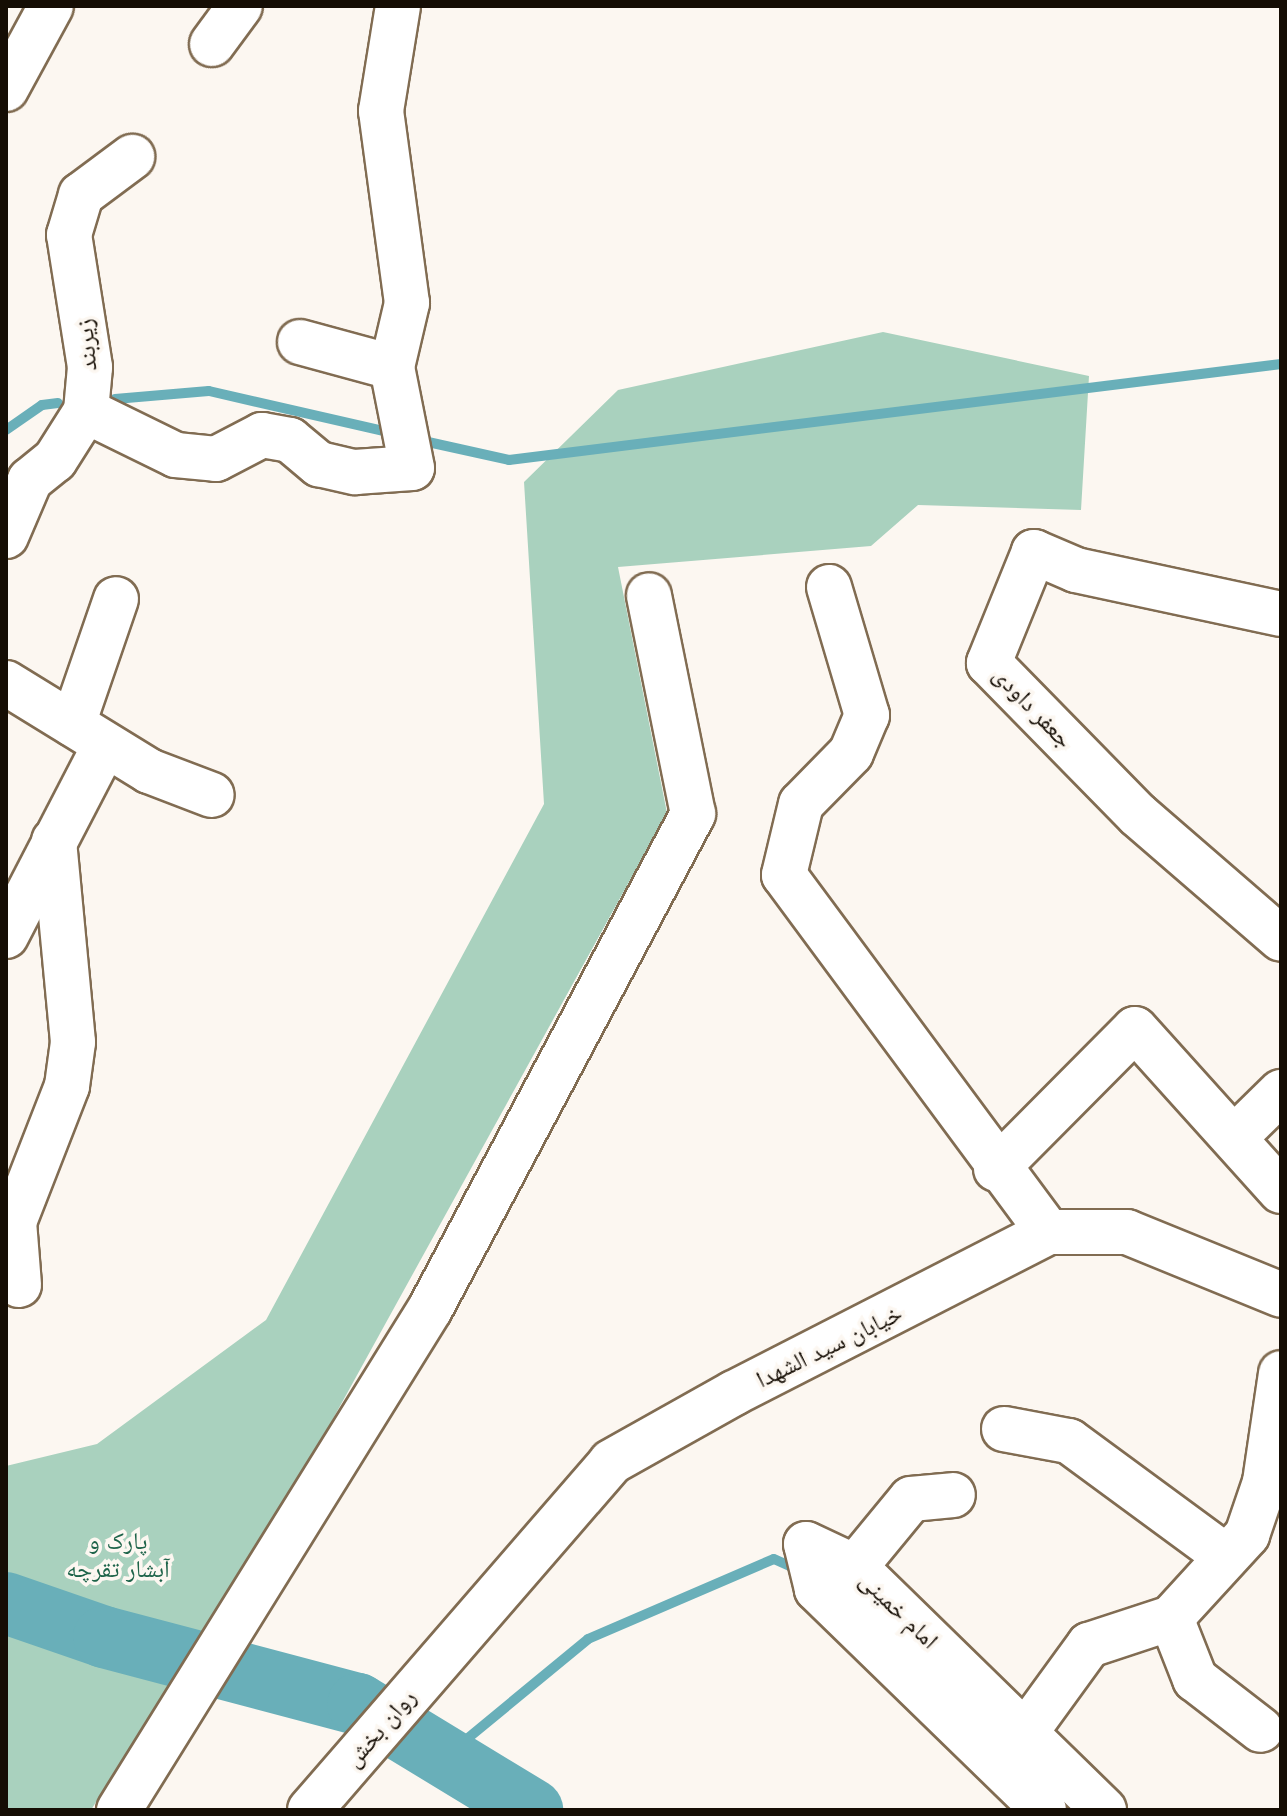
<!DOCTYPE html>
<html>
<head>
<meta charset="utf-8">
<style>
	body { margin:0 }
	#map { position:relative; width:1287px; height:1816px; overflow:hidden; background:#fcf7f1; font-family:Helvetica,"Noto Naskh Arabic",sans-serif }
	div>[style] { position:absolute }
	.green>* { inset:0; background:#a9d1be }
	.stream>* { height:10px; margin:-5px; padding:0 5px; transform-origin:5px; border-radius:5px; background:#69afb9 }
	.river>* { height:62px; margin:-31px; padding:0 31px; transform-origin:31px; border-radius:31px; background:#69afb9 }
	.roads { filter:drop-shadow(2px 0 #816c52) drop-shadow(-2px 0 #816c52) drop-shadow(0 2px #816c52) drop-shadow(0 -2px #816c52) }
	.minor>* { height:44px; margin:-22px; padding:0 22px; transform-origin:22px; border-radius:22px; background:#fff }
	span { translate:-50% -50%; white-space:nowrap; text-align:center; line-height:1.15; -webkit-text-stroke:7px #fcf7f1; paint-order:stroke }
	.street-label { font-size:24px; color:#150d04 }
	.park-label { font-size:24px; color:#1e644a }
	.frame { position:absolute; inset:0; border:8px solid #150d04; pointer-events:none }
</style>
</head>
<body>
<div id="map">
	<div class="green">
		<div style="clip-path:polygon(883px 332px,1089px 376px,1081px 510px,918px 505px,871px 546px,618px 567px,667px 813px,313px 1455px,91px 1810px,6px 1810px,6px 1466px,97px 1444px,266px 1320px,544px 804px,524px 482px,618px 390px)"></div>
	</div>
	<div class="stream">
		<div style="left:115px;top:399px;width:94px;rotate:-4.9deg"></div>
		<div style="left:209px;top:391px;width:192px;rotate:12.9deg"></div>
		<div style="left:6px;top:430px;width:44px;rotate:-34.8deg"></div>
		<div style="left:42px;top:405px;width:16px;rotate:-7deg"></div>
		<div style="left:419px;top:440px;width:92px;rotate:12.5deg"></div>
		<div style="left:509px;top:460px;width:778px;rotate:-7.09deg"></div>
		<div style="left:445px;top:1757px;width:185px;rotate:-39.5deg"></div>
		<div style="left:588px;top:1639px;width:202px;rotate:-23.3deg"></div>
		<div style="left:774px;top:1559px;width:22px;rotate:24deg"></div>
	</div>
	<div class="river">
		<div style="left:6px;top:1603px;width:104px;rotate:19.1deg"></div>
		<div style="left:104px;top:1637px;width:263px;rotate:14.8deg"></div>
		<div style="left:358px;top:1704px;width:204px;rotate:31.3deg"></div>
	</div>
	<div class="roads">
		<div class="minor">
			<div style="left:212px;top:44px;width:47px;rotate:-53.6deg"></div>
			<div style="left:6px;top:89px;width:94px;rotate:-61.5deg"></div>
			<div style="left:300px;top:342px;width:95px;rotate:15.2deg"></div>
			<div style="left:86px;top:411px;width:100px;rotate:26.1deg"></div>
			<div style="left:176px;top:455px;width:40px;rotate:5.7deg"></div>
			<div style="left:216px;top:459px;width:52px;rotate:-27.6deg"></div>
			<div style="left:262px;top:435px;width:28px;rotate:10deg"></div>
			<div style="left:290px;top:440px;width:38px;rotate:40deg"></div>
			<div style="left:319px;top:464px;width:37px;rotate:13deg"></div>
			<div style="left:355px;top:472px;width:57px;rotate:-4deg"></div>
			<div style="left:412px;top:468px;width:103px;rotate:-101.2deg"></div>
			<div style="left:392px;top:367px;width:66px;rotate:-76.8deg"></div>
			<div style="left:407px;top:303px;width:194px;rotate:-97.7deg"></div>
			<div style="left:381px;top:111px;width:106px;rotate:-80.8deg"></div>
			<div style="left:6px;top:536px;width:61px;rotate:-66.8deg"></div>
			<div style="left:30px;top:480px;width:32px;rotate:-39deg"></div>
			<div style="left:55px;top:460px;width:58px;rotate:-57.7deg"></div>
			<div style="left:86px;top:411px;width:44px;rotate:-84.8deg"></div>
			<div style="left:90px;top:367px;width:134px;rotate:-99deg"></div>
			<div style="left:69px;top:235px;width:42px;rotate:-73.3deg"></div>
			<div style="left:81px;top:195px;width:64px;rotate:-36.7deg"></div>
			<div style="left:829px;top:587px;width:134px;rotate:73.5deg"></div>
			<div style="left:867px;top:715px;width:41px;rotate:112.8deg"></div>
			<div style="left:851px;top:753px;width:71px;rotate:134.4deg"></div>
			<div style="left:801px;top:804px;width:73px;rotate:103.5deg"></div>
			<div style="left:784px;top:875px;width:444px;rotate:53.5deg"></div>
			<div style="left:1281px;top:614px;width:210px;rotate:-167.9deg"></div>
			<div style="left:1076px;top:570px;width:46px;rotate:-156.8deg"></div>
			<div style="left:1034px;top:552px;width:120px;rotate:112.1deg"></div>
			<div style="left:989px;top:663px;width:213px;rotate:45.6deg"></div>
			<div style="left:1138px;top:815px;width:189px;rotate:40.9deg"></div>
			<div style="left:6px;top:683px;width:168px;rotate:31.6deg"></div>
			<div style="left:149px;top:771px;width:67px;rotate:20.9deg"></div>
			<div style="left:73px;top:724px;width:132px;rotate:-71deg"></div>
			<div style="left:6px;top:936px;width:215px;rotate:-62.6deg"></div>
			<div style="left:1234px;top:1138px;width:66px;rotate:-44.4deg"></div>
			<div style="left:996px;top:1169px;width:197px;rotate:-45.2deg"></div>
			<div style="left:1135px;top:1029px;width:218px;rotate:48deg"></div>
			<div style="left:19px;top:1285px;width:63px;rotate:-94.5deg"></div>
			<div style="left:14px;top:1222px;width:146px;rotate:-68.7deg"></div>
			<div style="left:67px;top:1086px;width:44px;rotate:-82.2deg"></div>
			<div style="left:73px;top:1042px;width:202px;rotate:-95.4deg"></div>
			<div style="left:1004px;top:1429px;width:66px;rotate:10.5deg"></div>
			<div style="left:1069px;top:1441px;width:192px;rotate:36.3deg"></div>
			<div style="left:855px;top:1567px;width:88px;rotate:-50.5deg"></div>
			<div style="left:911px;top:1499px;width:42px;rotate:-5.4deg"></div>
			<div style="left:1171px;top:1618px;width:66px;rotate:68.5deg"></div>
			<div style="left:1195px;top:1679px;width:83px;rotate:37.7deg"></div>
			<div style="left:1025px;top:1733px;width:109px;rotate:-54deg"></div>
			<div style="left:1089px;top:1645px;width:86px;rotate:-18.2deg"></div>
			<div style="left:1171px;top:1618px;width:113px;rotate:-47.5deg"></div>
			<div style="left:1247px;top:1535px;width:56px;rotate:-71.2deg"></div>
			<div style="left:1265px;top:1482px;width:110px;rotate:-81.6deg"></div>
			<div style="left:119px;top:1810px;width:590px;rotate:-58.17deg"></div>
			<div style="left:430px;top:1309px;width:561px;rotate:-62.02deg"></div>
			<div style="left:693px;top:814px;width:223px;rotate:-101.4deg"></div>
			<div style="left:310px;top:1810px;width:460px;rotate:-49.1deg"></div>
			<div style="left:611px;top:1462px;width:141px;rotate:-29.3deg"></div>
			<div style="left:734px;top:1393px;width:353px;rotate:-27.1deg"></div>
			<div style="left:1048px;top:1232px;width:79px"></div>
			<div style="left:1127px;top:1232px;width:166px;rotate:22.2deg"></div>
			<div style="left:1044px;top:1810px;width:317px;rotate:-135.8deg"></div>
			<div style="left:817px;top:1589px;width:46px;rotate:-103.7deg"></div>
			<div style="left:806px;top:1544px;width:54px;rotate:25.1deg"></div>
			<div style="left:855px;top:1567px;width:348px;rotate:44.3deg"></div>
		</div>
	</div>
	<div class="street-label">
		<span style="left:86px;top:345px;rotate:-95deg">زیربند</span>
		<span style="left:1033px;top:707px;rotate:46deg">جعفر داودی</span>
		<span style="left:829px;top:1346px;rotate:-26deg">خیابان سید الشهدا</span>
		<span style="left:899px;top:1610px;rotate:44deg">امام خمینی</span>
		<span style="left:380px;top:1728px;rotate:-49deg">روان بخش</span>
	</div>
	<div class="park-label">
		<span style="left:118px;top:1555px">پارک و<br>آبشار تقرچه</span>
	</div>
	<div class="frame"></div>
</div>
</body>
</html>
